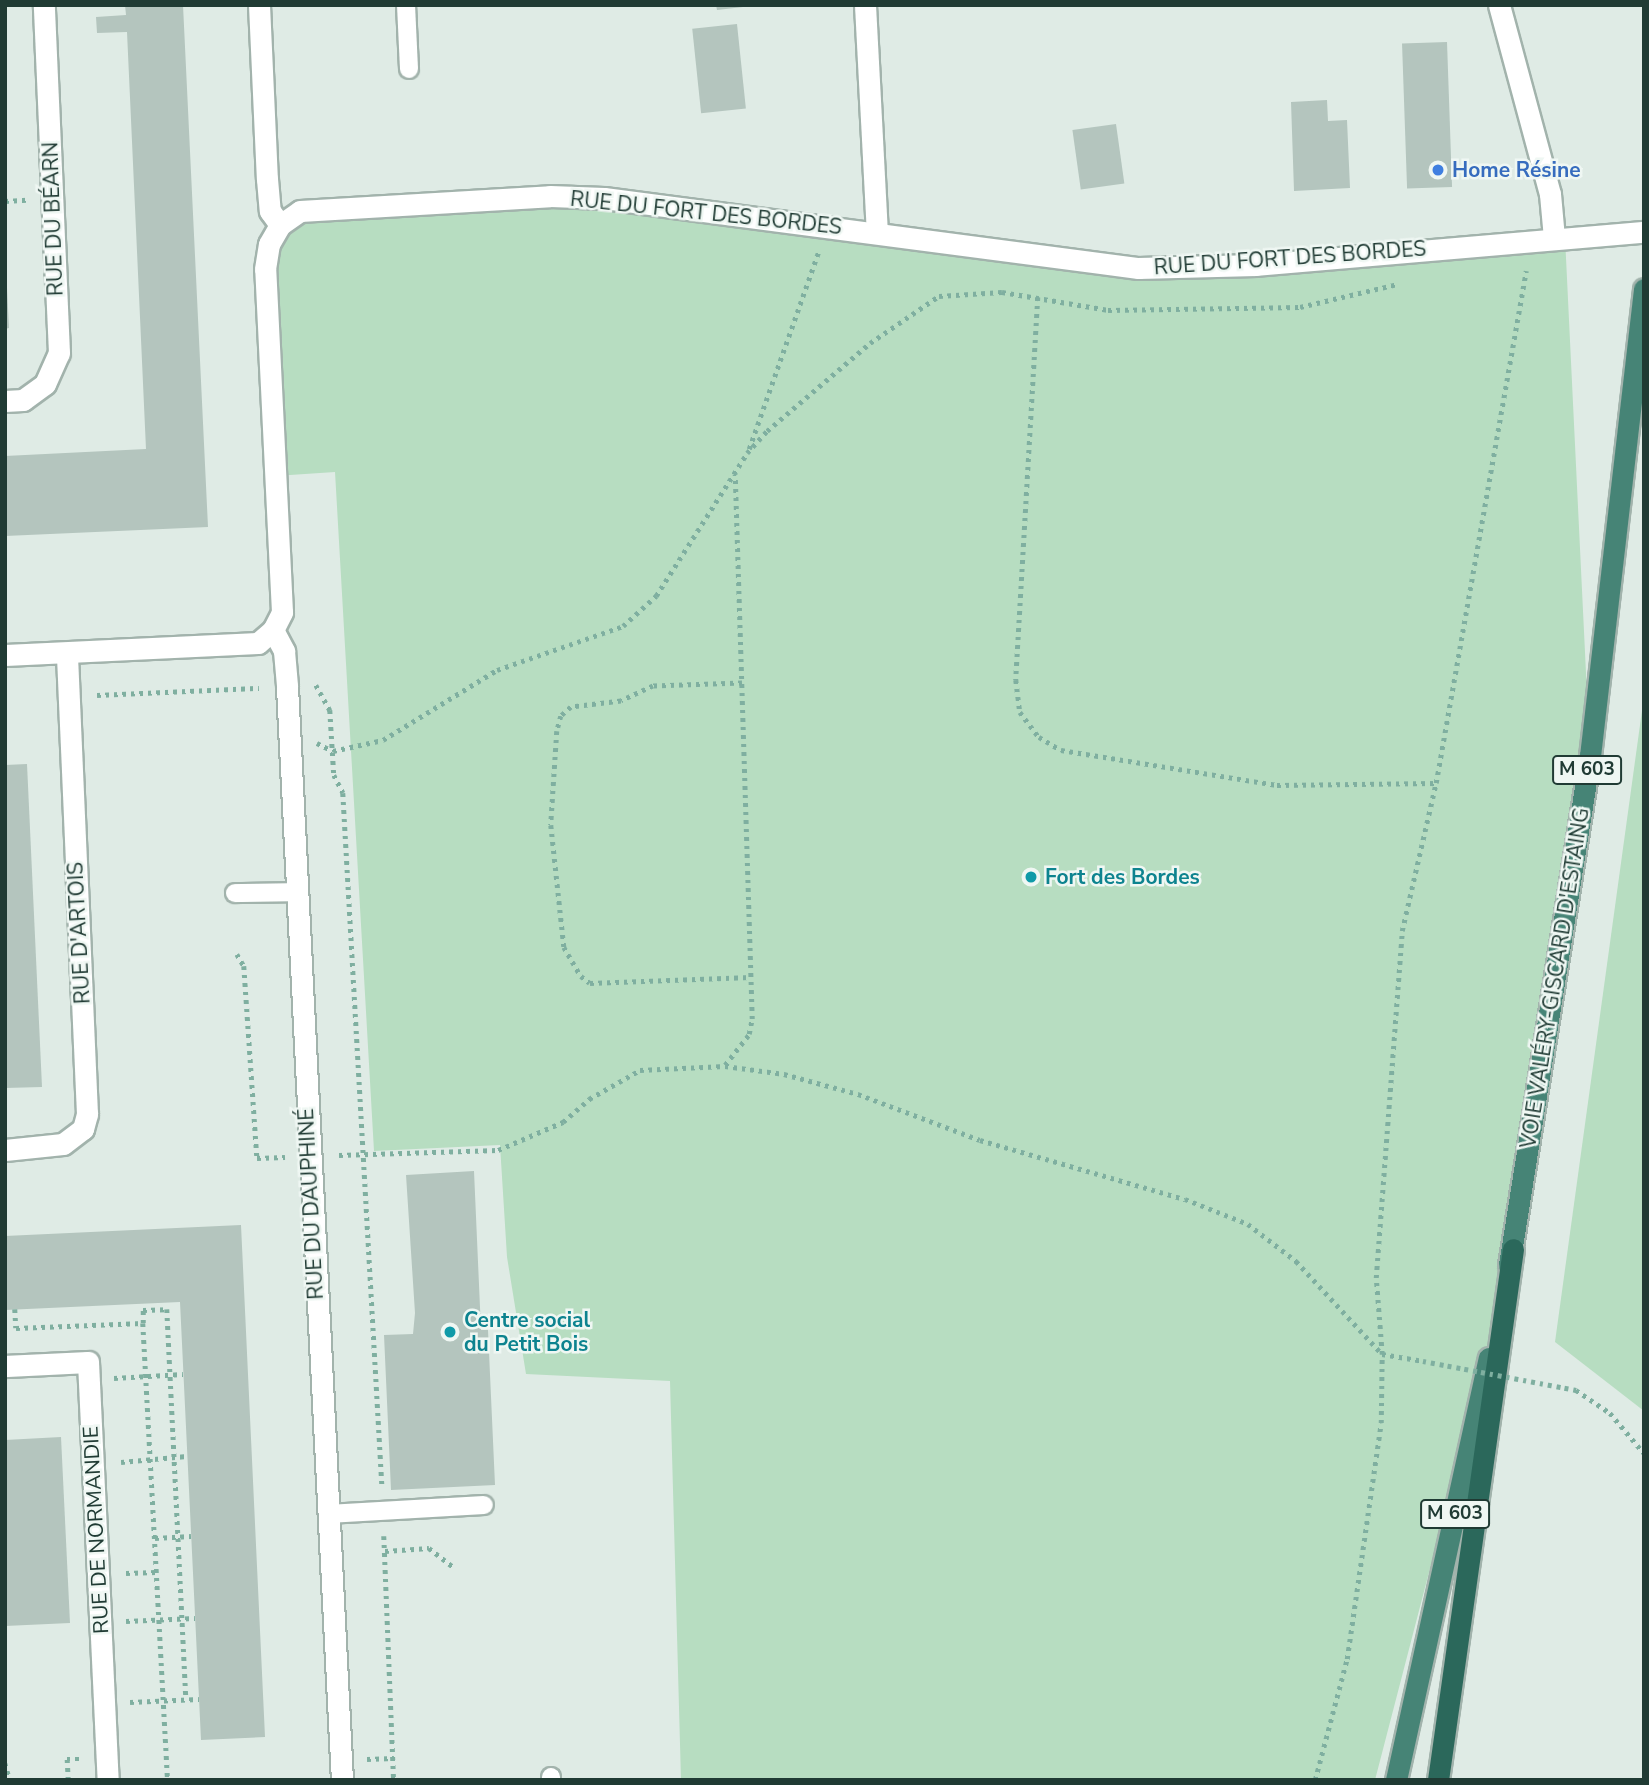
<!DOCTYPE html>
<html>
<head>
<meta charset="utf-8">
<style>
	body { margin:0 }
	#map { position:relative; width:1649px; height:1785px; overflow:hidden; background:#dfebe5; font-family:"Nunito Sans",sans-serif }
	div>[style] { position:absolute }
	.green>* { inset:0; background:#b7ddc1 }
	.building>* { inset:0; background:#b4c5be; transform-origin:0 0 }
	.path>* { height:4.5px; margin-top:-2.25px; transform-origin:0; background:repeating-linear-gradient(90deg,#7fafa0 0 3.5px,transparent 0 8.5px) }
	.roads { filter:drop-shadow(2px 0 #a2b3ac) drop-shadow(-2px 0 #a2b3ac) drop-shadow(0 2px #a2b3ac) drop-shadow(0 -2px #a2b3ac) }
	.service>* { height:18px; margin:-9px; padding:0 9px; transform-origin:9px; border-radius:9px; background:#fff }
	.minor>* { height:21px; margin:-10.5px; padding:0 10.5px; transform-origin:10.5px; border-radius:10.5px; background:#fff }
	.tertiary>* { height:21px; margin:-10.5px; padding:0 10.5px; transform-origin:10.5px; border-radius:10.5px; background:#fff }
	.trunk>* { height:21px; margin:-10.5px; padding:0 10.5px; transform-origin:10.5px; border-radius:10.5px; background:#468476 }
	.motorway>* { height:21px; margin:-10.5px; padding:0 10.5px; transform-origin:10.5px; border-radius:10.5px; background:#2b685b }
	.path-bridge>* { height:4.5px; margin-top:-2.25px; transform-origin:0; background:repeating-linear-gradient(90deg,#7fafa0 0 3.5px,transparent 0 8.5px) }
	.dots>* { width:19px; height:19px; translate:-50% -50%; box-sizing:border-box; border:4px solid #eff7f3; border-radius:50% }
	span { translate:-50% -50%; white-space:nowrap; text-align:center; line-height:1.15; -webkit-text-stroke:5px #eff7f3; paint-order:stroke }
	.shield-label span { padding:2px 5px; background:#eff7f3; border:2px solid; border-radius:5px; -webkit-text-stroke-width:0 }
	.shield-label { font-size:19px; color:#203b34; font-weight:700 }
	.shop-label { font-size:21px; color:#366cbe; font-weight:700 }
	.left { translate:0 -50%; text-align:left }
	.street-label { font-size:21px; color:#203b34 }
	.culture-label { font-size:21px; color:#0d838f; font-weight:700 }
	.frame { position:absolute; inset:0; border:7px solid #203b34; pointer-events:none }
</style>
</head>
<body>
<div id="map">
	<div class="green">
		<div style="clip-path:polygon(550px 196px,1138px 268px,1565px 237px,1590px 756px,1513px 1249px,1375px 1780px,681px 1780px,670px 1381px,526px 1374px,507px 1257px,500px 1145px,374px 1151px,335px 472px,275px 476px,265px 269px,300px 211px)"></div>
		<div style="clip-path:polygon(1644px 696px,1644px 1411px,1555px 1342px)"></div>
	</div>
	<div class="building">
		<div style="clip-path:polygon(125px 5px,183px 5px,208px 527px,5px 536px,5px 456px,146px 449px,127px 32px,97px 33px,96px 17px,126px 15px)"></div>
		<div style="clip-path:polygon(716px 5px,743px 5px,743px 7px,717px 10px)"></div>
		<div style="left:737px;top:24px;width:85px;height:45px;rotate:84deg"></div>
		<div style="left:1447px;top:42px;width:145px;height:45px;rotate:88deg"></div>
		<div style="clip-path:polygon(1327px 100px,1328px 121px,1347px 120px,1350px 188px,1294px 191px,1291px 102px)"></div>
		<div style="left:1116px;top:124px;width:60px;height:44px;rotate:82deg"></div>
		<div style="clip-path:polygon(5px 288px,7px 288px,9px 328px,5px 329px)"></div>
		<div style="clip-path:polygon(27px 764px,42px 1087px,5px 1088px,5px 765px)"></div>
		<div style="clip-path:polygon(474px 1171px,481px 1330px,488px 1330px,495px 1485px,391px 1490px,384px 1335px,413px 1334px,415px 1313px,406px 1175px)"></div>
		<div style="clip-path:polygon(241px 1225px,265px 1737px,201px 1740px,180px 1302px,5px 1310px,5px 1236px)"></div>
		<div style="clip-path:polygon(61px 1437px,70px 1623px,5px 1626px,5px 1440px)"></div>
	</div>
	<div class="path">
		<div style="left:5px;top:201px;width:22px;rotate:-3deg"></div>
		<div style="left:1038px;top:297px;width:384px;rotate:93.3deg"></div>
		<div style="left:1016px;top:680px;width:32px;rotate:83deg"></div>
		<div style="left:1020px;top:712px;width:31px;rotate:53deg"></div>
		<div style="left:1039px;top:737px;width:26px;rotate:31deg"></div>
		<div style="left:1061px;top:750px;width:219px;rotate:9.2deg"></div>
		<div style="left:1277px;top:785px;width:159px;rotate:-0.7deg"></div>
		<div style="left:749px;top:449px;width:208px;rotate:-70.6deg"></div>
		<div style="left:742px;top:683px;width:89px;rotate:178.1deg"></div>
		<div style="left:653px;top:686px;width:35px;rotate:155deg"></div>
		<div style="left:621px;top:701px;width:50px;rotate:173.2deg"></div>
		<div style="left:571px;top:707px;width:13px;rotate:138deg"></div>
		<div style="left:561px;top:716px;width:16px;rotate:105deg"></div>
		<div style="left:557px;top:731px;width:94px;rotate:93.7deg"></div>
		<div style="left:551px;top:825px;width:123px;rotate:83.9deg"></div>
		<div style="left:564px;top:947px;width:34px;rotate:60deg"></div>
		<div style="left:581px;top:976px;width:11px;rotate:38deg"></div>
		<div style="left:590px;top:983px;width:161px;rotate:-2.1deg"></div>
		<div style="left:316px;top:685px;width:29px;rotate:61deg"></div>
		<div style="left:330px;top:710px;width:65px;rotate:86.5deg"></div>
		<div style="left:334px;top:775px;width:20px;rotate:63deg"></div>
		<div style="left:343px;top:793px;width:693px;rotate:86.77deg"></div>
		<div style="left:97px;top:695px;width:162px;rotate:-2.5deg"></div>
		<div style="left:317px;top:743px;width:18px;rotate:27deg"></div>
		<div style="left:333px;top:751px;width:51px;rotate:-12.4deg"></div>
		<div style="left:383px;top:740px;width:134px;rotate:-31.6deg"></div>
		<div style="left:497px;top:670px;width:133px;rotate:-19.2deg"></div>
		<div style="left:623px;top:626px;width:45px;rotate:-42.3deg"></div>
		<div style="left:656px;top:596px;width:169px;rotate:-57.5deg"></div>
		<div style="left:747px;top:453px;width:30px;rotate:-48deg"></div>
		<div style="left:767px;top:431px;width:135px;rotate:-40.5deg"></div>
		<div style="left:870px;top:343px;width:83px;rotate:-34.3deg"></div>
		<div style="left:939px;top:296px;width:63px;rotate:-3.6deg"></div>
		<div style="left:1002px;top:292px;width:108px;rotate:9.6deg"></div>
		<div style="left:1108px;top:310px;width:192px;rotate:-0.9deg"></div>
		<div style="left:1300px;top:307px;width:101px;rotate:-13.2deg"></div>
		<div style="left:237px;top:954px;width:14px;rotate:60deg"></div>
		<div style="left:244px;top:966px;width:192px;rotate:86.1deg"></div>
		<div style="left:257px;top:1158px;width:28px;rotate:-2deg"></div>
		<div style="left:725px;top:1065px;width:39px;rotate:-52deg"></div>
		<div style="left:749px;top:1034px;width:15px;rotate:-79deg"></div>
		<div style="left:752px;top:1019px;width:545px;rotate:-91.79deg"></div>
		<div style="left:339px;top:1155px;width:159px;rotate:-1.8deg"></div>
		<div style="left:498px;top:1150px;width:71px;rotate:-23.3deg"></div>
		<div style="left:563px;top:1122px;width:35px;rotate:-41deg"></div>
		<div style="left:589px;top:1099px;width:59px;rotate:-29.6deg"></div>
		<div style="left:640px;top:1070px;width:85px;rotate:-2.7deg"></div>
		<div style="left:725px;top:1066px;width:60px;rotate:7.7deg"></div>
		<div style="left:784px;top:1074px;width:77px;rotate:15.1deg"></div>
		<div style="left:858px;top:1094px;width:130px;rotate:20.7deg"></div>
		<div style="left:980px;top:1140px;width:213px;rotate:16.1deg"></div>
		<div style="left:1185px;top:1199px;width:68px;rotate:21.6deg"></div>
		<div style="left:1248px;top:1224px;width:61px;rotate:37.6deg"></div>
		<div style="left:1296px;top:1261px;width:127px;rotate:47.2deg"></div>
		<div style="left:1382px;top:1354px;width:42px;rotate:9.7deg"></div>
		<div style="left:15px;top:1309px;width:19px;rotate:87deg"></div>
		<div style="left:16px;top:1328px;width:127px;rotate:-2.3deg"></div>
		<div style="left:143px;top:1323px;width:13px;rotate:-90deg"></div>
		<div style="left:143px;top:1310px;width:24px;rotate:-2deg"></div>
		<div style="left:167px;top:1309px;width:390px;rotate:87.2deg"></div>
		<div style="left:143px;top:1323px;width:458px;rotate:86.9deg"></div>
		<div style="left:114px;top:1378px;width:69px;rotate:-3.3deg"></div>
		<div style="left:1576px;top:1390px;width:41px;rotate:34.1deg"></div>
		<div style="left:1610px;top:1413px;width:52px;rotate:49.6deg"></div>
		<div style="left:121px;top:1462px;width:66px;rotate:-5.2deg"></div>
		<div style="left:384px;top:1536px;width:244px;rotate:87.7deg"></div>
		<div style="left:155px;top:1538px;width:36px;rotate:-3deg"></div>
		<div style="left:385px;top:1551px;width:44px;rotate:-3.9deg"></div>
		<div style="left:429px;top:1548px;width:31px;rotate:38deg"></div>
		<div style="left:126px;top:1573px;width:31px;rotate:-2deg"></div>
		<div style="left:126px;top:1621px;width:69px;rotate:-2.5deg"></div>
		<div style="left:130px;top:1702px;width:69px;rotate:-2.5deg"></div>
		<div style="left:367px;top:1759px;width:27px;rotate:-2deg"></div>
		<div style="left:5px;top:1763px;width:18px;rotate:74deg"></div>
		<div style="left:68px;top:1780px;width:21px;rotate:-93deg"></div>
		<div style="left:67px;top:1759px;width:14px"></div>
		<div style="left:1315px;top:1780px;width:125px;rotate:-75.2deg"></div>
		<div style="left:1347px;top:1659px;width:238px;rotate:-81.8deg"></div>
		<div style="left:1381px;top:1423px;width:69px;rotate:-89.2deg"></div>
		<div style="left:1382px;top:1354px;width:76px;rotate:-94.5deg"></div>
		<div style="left:1376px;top:1278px;width:348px;rotate:-85.7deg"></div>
		<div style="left:1402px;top:931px;width:152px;rotate:-77.1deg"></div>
		<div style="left:1436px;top:783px;width:520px;rotate:-80.03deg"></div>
	</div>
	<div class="roads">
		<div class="service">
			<div style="left:406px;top:5px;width:64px;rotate:87.3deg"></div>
			<div style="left:235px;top:893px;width:61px;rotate:-0.9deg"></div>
			<div style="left:328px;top:1514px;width:156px;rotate:-3.3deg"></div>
			<div style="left:551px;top:1780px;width:3px;rotate:-90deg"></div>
		</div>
		<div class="minor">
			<div style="left:259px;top:5px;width:174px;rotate:87.4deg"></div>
			<div style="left:267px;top:179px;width:32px;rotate:85deg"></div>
			<div style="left:270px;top:211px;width:17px;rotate:54deg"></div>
			<div style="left:865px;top:5px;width:227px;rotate:87deg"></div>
			<div style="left:1499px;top:5px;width:196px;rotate:74.9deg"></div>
			<div style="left:1550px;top:194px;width:44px;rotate:84.8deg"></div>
			<div style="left:5px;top:401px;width:18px;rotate:-3deg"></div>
			<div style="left:23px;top:400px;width:27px;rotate:-36deg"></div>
			<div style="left:45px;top:384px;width:34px;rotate:-66deg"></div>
			<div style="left:59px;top:353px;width:348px;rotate:-92.5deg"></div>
			<div style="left:273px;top:630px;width:24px;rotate:62deg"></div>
			<div style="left:284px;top:651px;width:36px;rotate:85deg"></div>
			<div style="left:287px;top:687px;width:1094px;rotate:87.12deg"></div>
			<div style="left:5px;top:1150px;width:58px;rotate:-5.9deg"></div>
			<div style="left:63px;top:1144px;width:25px;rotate:-37deg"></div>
			<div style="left:83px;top:1129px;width:16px;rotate:-75deg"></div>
			<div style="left:87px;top:1114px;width:461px;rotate:-92.5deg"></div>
			<div style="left:5px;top:1366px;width:83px;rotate:-2.8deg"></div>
			<div style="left:88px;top:1362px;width:418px;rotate:87.3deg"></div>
		</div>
		<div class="tertiary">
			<div style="left:5px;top:655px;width:253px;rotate:-2.7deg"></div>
			<div style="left:258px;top:643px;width:20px;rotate:-41deg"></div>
			<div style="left:273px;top:630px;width:20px;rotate:-63deg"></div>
			<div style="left:282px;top:612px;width:343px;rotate:-92.8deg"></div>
			<div style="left:265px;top:269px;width:25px;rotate:-81deg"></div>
			<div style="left:269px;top:244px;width:22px;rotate:-60deg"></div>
			<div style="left:280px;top:225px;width:24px;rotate:-35deg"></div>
			<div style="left:300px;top:211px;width:250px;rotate:-3.4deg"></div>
			<div style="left:550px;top:196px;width:54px;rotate:2.1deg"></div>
			<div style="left:604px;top:198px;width:539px;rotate:7.47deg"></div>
			<div style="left:1138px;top:268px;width:118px;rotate:-1.5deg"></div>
			<div style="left:1256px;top:265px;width:389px;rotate:-4.9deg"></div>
		</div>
		<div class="trunk">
			<div style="left:1509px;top:1265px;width:515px;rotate:-80.96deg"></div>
			<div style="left:1590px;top:756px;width:470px;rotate:-83.4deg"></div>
			<div style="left:1396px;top:1780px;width:432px;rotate:-77.6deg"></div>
		</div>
		<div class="motorway">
			<div style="left:1438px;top:1780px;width:536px;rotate:-81.96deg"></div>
		</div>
	</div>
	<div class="path-bridge">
		<div style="left:1423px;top:1361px;width:156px;rotate:10.7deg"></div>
	</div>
	<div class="dots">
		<div style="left:1438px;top:170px;background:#3f7fe0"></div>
		<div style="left:1031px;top:877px;background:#0f9aa8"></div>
		<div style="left:450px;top:1332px;background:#0f9aa8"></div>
	</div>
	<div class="shield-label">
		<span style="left:1587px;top:770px">M 603</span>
		<span style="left:1455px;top:1514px">M 603</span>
	</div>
	<div class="shop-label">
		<span class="left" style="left:1452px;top:170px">Home Résine</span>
	</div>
	<div class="street-label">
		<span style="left:706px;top:213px;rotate:6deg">RUE DU FORT DES BORDES</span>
		<span style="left:53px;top:219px;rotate:-92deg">RUE DU BÉARN</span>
		<span style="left:1290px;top:258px;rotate:-4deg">RUE DU FORT DES BORDES</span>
		<span style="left:79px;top:933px;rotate:-93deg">RUE D'ARTOIS</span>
		<span style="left:1555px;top:978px;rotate:-81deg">VOIE VALÉRY-GISCARD D'ESTAING</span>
		<span style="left:311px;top:1204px;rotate:-93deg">RUE DU DAUPHINÉ</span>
		<span style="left:96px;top:1530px;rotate:-93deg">RUE DE NORMANDIE</span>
	</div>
	<div class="culture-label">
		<span class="left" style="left:1045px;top:877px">Fort des Bordes</span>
		<span class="left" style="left:464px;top:1332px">Centre social<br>du Petit Bois</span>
	</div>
	<div class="frame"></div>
</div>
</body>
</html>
